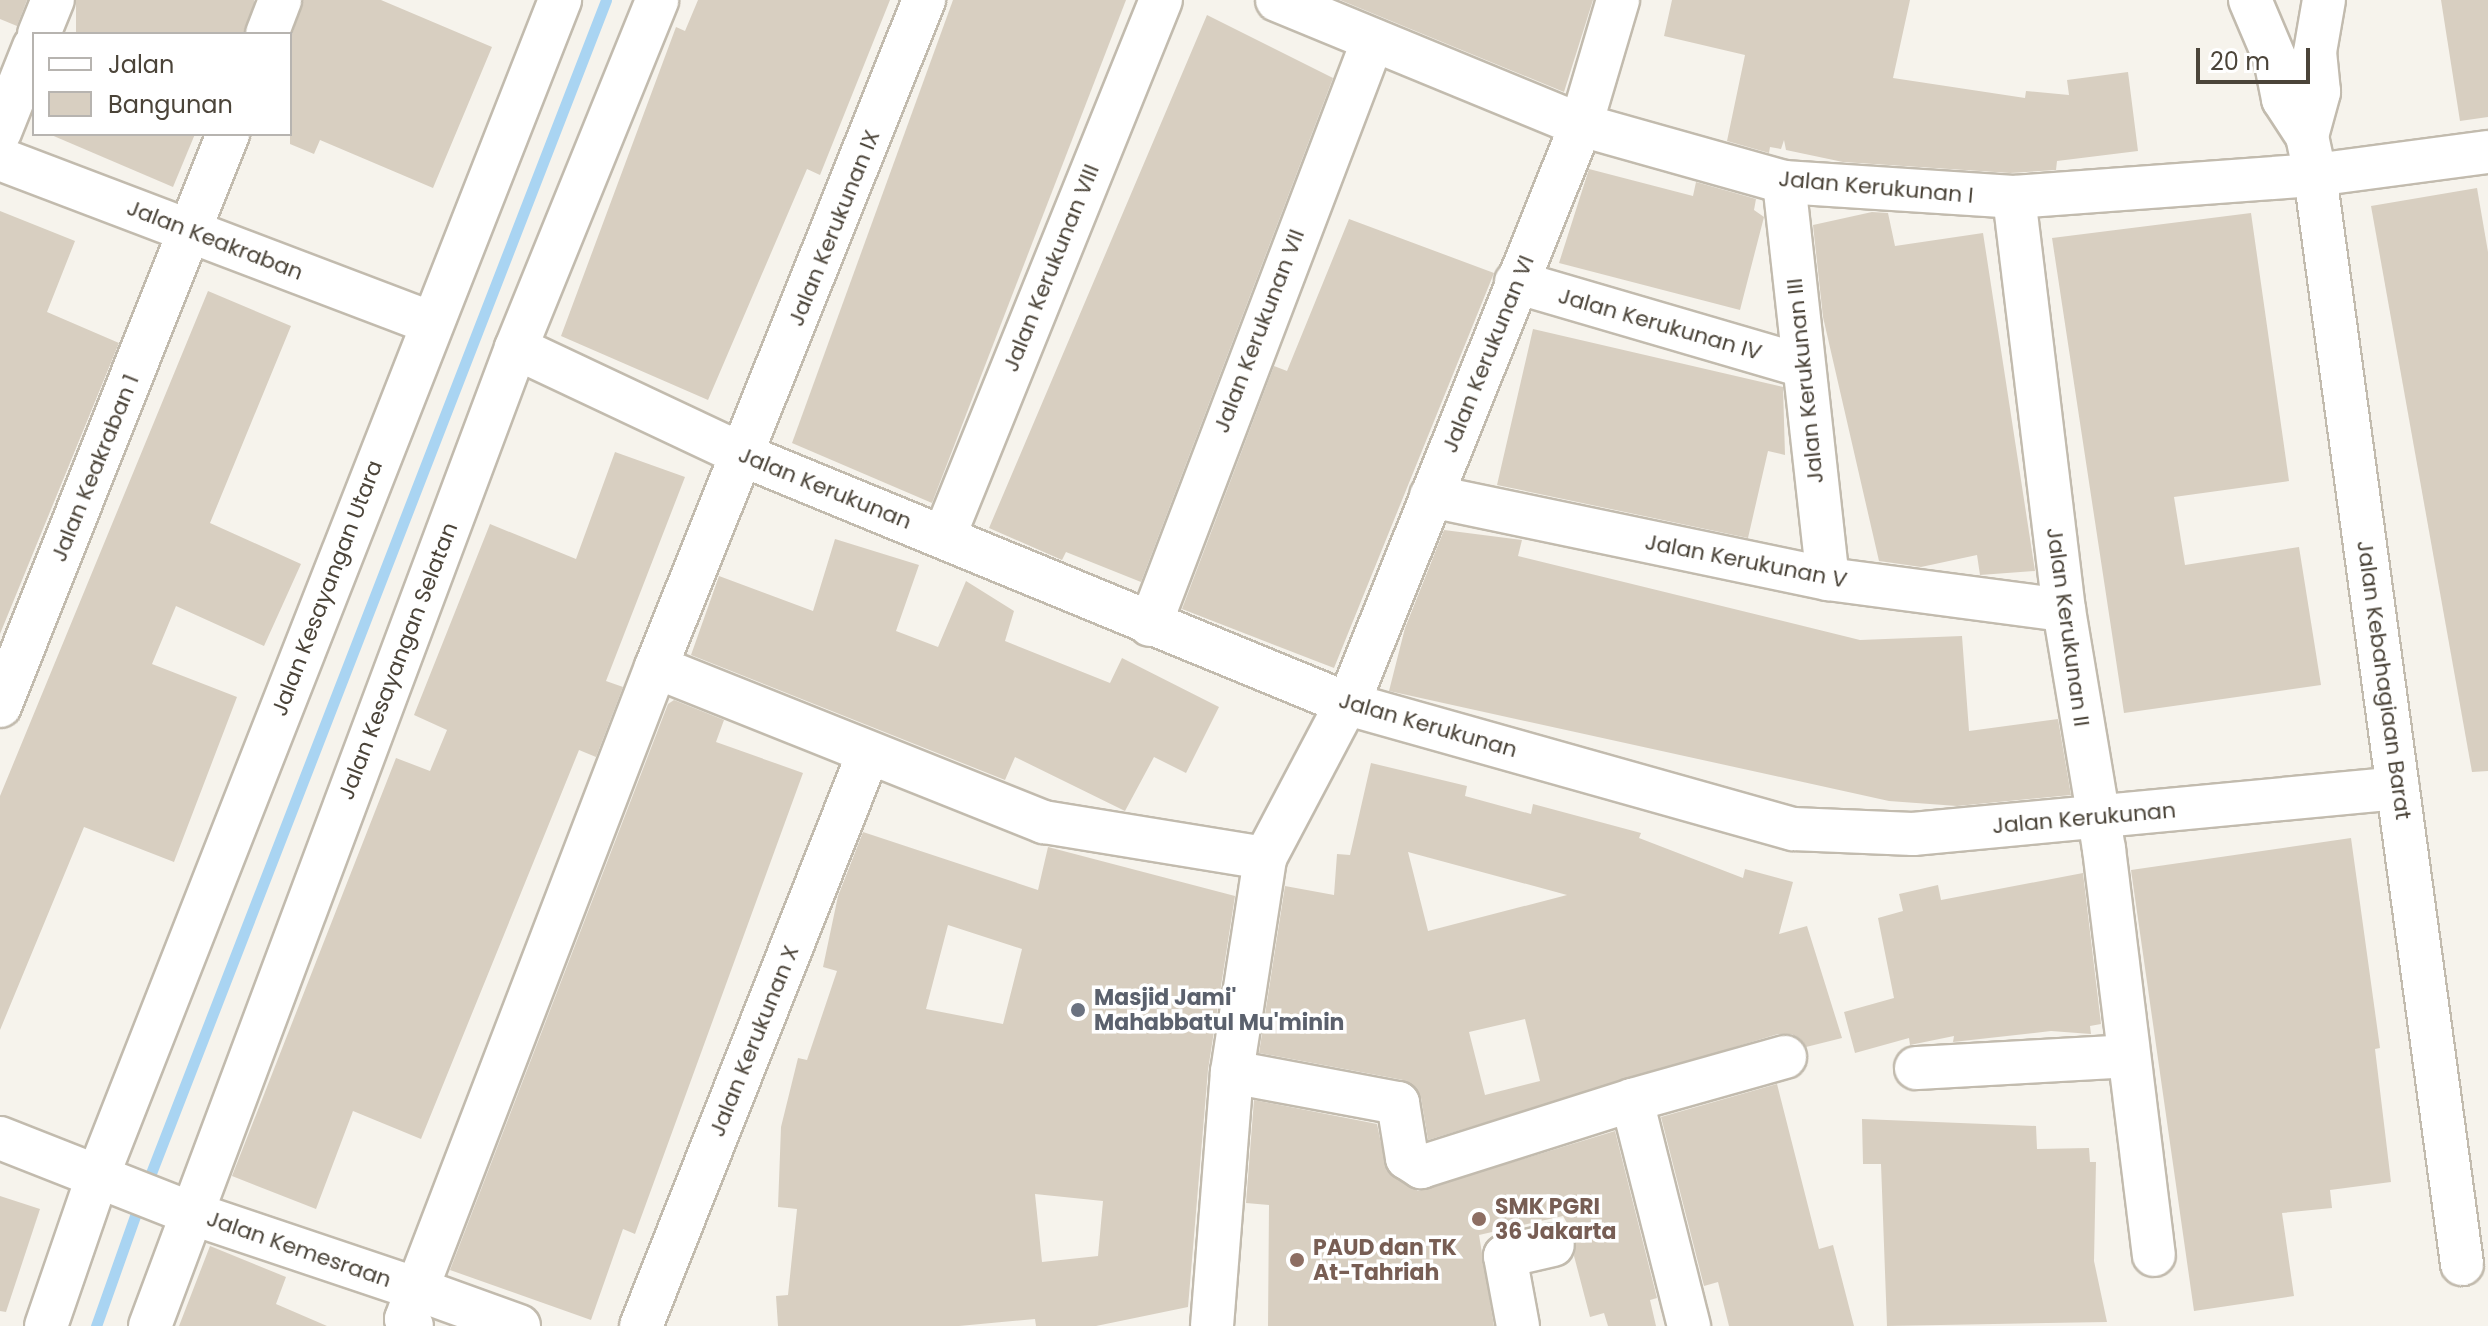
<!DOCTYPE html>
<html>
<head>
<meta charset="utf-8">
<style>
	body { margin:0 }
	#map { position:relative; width:2488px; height:1326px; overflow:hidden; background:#f6f3ec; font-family:Poppins,sans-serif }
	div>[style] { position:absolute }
	.stream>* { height:11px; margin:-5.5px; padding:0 5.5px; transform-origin:5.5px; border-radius:5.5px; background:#a9d4f2 }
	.building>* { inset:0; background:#d8cfc1; transform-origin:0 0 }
	.roads { filter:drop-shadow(2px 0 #c2bbae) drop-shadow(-2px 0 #c2bbae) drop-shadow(0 2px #c2bbae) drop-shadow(0 -2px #c2bbae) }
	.minor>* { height:42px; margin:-21px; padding:0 21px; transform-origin:21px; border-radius:21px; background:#fff }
	.dots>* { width:22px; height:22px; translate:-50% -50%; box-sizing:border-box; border:4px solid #fff; border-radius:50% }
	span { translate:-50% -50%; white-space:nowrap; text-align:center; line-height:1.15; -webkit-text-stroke:7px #fff; paint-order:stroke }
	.street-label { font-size:22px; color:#4b4439 }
	.worship-label { font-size:22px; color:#5b616d; font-weight:700 }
	.left { translate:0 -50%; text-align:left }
	.education-label { font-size:22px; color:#785e54; font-weight:700 }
	.legend { position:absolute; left:32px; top:32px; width:260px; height:104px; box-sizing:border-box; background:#fff; border:2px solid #b7b4b0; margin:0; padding:10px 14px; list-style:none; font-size:24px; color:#4b4439 }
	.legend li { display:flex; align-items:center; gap:16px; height:40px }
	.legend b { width:40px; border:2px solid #b7b4b0 }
	.scale { position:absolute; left:2196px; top:48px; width:114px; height:36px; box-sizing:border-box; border:4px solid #4b4439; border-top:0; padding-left:10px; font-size:24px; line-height:28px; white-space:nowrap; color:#4b4439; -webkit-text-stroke:6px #fff; paint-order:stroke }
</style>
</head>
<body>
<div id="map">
	<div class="stream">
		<div style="left:146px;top:1186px;width:1272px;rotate:-68.8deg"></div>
		<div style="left:96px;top:1326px;width:132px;rotate:-70.5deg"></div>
	</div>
	<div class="building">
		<div style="clip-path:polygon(0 0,27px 0,17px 26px,0 19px)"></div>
		<div style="left:76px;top:0;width:178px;height:36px"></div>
		<div style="clip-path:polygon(303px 0,381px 0,492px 47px,433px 188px,320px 140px,314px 154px,290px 144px,290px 41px)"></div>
		<div style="clip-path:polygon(698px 0,890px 0,820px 175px,807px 169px,708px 400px,561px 336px,676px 27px,685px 31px)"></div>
		<div style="clip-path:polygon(953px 0,1126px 0,932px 503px,792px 443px)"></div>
		<div style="clip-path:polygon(1340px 0,1593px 0,1564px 92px)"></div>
		<div style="clip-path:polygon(1672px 0,1910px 0,1893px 78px,2025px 98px,2026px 91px,2069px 95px,2067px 80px,2128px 72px,2138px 151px,2057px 161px,2056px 170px,2010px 173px,1843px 162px,1786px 150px,1784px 140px,1781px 149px,1770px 147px,1769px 153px,1727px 141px,1745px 55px,1664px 36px)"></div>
		<div style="clip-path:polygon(2441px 0,2488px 0,2488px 117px,2460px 121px)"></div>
		<div style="clip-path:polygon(1207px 15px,1333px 78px,1141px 582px,1066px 552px,1062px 560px,989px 528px)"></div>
		<div style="clip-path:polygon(49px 134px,195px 134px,173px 187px)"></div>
		<div style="clip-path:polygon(1589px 169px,1693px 196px,1696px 182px,1756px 199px,1754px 210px,1764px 217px,1740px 310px,1559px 263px)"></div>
		<div style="clip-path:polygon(2477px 188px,2488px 252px,2488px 771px,2472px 772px,2371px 206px)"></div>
		<div style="clip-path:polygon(0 211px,75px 241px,47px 312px,119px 343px,0 634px)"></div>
		<div style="clip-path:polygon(1872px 212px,1888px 213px,1895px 246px,1983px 233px,2035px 571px,1980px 575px,1977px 555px,1921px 567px,1879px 561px,1823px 317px,1813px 225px)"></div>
		<div style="clip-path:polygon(2251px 213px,2289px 481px,2174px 497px,2185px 565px,2299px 547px,2321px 685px,2124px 713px,2052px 238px)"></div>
		<div style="clip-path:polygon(1349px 219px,1494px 273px,1334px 668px,1182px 609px,1274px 366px,1287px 371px)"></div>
		<div style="clip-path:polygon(208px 291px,291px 326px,210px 523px,301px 564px,264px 646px,176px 606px,152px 664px,237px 697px,174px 862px,84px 827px,0 1030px,0 796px)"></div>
		<div style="clip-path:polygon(1533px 329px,1783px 387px,1785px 455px,1768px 451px,1748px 538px,1497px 485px)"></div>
		<div style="clip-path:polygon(615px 452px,685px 477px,606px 681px,623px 687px,596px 757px,579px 750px,421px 1139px,353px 1111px,316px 1209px,232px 1176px,396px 758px,430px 771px,447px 730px,414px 715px,490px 524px,576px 559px)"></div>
		<div style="clip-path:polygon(1444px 530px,1522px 540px,1518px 556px,1860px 640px,1962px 636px,1969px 731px,2058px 719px,2071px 795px,1957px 806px,1889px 801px,1389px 691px,1405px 628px)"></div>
		<div style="clip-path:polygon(835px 539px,919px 565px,896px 631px,938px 647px,966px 581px,1014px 611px,1005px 641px,1110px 683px,1122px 658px,1219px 707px,1186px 773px,1154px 757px,1125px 811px,1015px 757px,1005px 780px,691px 655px,719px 576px,813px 611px)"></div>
		<div style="clip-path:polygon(674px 700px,724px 720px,716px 742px,803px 773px,635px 1234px,623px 1229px,591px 1320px,450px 1270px,668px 704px)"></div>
		<div style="clip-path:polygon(evenodd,1371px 763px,1467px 786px,1465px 796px,1531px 814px,1533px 804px,1641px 833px,1639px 838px,1743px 878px,1745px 869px,1793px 882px,1779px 934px,1807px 926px,1842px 1038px,1806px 1047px,1792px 1034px,1778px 1034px,1428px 1140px,1421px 1098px,1403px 1080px,1259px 1053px,1285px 886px,1334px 895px,1337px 854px,1350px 855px,1371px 763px,1408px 852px,1567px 895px,1428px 931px,1408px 852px,1371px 763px,1525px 1019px,1540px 1081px,1485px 1095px,1469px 1032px,1525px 1019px)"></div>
		<div style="clip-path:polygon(evenodd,863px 832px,1038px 890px,1048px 847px,1235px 896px,1208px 1070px,1188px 1307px,1096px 1326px,1036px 1326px,1035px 1319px,959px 1326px,778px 1326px,776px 1296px,788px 1295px,797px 1209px,778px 1207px,781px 1127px,798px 1058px,807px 1060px,837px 971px,823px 967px,838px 896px,863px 832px,948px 925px,1022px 949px,1003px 1024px,926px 1009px,948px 925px,863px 832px,1035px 1194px,1103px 1201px,1098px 1256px,1042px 1262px,1035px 1194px)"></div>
		<div style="clip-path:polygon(2351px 838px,2380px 1048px,2375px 1049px,2391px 1182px,2330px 1190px,2332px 1208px,2282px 1213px,2294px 1296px,2194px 1311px,2131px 870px)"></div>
		<div style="clip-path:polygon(2083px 873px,2101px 1024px,2090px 1026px,2091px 1034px,2051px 1031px,1953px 1042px,1954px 1036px,1910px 1045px,1909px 1038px,1855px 1053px,1844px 1012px,1894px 998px,1878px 918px,1903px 911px,1899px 894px,1938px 885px,1941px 900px)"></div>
		<div style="clip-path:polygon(1777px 1084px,1819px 1249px,1833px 1245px,1854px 1326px,1729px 1326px,1718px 1282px,1704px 1286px,1661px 1117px)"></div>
		<div style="clip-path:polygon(1254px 1100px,1377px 1124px,1387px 1171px,1418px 1191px,1615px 1131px,1657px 1298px,1650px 1300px,1656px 1326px,1608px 1326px,1604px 1313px,1590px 1317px,1574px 1256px,1576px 1239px,1563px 1216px,1479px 1235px,1494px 1326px,1268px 1326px,1269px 1205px,1246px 1203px)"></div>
		<div style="clip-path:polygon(1862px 1119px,2036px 1126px,2037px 1149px,2089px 1148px,2090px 1162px,2096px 1162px,2094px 1261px,2107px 1322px,1887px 1326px,1881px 1164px,1863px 1164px)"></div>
		<div style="clip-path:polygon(0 1196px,40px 1209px,6px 1312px,0 1311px)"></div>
		<div style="clip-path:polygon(210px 1246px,286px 1277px,276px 1304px,327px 1326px,179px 1326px)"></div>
	</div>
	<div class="roads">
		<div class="minor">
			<div style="left:1277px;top:0;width:329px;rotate:22.4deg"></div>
			<div style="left:1581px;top:125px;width:211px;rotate:15.7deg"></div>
			<div style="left:1784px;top:182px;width:230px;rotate:3.7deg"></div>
			<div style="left:2014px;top:197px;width:302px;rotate:-4.2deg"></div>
			<div style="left:2315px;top:175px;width:175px;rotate:-7.6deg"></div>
			<div style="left:2250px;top:0;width:64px;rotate:67deg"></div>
			<div style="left:2275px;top:59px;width:41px;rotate:78.7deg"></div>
			<div style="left:2283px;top:99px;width:44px;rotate:57deg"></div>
			<div style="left:2307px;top:136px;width:40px;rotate:78deg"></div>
			<div style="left:2315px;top:175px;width:1099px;rotate:82.31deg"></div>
			<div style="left:39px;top:34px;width:37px;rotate:-68deg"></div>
			<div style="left:267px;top:34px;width:36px;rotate:-69deg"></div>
			<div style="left:0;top:132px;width:92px;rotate:-68.2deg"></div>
			<div style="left:2307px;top:136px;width:46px;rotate:-74.7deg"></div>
			<div style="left:2319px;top:92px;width:40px;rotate:-95.7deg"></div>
			<div style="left:2315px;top:52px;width:53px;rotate:-80.2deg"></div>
			<div style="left:0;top:159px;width:460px;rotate:20.8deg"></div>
			<div style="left:1784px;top:182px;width:399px;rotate:83.7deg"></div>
			<div style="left:2014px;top:197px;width:416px;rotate:83.1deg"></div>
			<div style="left:2064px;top:610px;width:242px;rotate:80.5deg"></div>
			<div style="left:2104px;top:849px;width:409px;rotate:83deg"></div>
			<div style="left:1516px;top:282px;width:299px;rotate:16.3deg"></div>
			<div style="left:516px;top:348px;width:253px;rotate:25.2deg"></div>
			<div style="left:745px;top:456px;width:652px;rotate:22.36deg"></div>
			<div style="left:1348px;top:704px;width:462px;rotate:15.7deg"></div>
			<div style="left:1793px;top:829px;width:120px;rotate:2.4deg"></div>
			<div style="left:1913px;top:834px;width:487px;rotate:-5.4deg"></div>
			<div style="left:1431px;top:496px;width:406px;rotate:11.8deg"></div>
			<div style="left:1828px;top:579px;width:238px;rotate:7.5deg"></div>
			<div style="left:944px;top:537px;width:579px;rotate:-68deg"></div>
			<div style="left:1150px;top:625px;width:626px;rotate:-69.13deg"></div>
			<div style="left:656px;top:667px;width:418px;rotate:21.8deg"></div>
			<div style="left:1044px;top:822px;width:224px;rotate:9.3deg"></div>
			<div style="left:0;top:706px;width:616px;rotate:-68.27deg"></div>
			<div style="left:1916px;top:1068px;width:212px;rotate:-3.2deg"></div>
			<div style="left:1232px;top:1072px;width:169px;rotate:10.6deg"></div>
			<div style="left:1398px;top:1103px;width:56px;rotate:80.7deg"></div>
			<div style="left:1407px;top:1158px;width:17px;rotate:33deg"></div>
			<div style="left:1421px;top:1167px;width:221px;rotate:-17.6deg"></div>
			<div style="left:0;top:1138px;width:202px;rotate:21.5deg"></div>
			<div style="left:188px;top:1212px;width:242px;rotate:18.6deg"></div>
			<div style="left:417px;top:1289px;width:32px;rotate:110deg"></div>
			<div style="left:406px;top:1319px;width:9px;rotate:49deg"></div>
			<div style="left:46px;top:1326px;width:157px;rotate:-71deg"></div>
			<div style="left:97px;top:1178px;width:1266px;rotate:-68.54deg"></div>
			<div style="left:150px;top:1326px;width:1044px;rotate:-69.48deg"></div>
			<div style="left:516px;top:348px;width:375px;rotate:-67.9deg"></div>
			<div style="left:519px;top:1326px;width:109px;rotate:-160.1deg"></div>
			<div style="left:417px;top:1289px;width:666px;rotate:-68.98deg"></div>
			<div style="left:656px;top:667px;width:719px;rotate:-68.11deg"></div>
			<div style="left:641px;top:1326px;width:612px;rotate:-68.34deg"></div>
			<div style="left:1212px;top:1326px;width:255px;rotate:-85.5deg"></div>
			<div style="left:1232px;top:1072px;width:217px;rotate:-81.2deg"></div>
			<div style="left:1265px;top:858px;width:193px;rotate:-62.2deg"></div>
			<div style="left:1355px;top:687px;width:606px;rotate:-68.09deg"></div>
			<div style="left:1581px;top:125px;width:130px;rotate:-73.5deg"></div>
			<div style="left:1518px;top:1326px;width:71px;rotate:-100.5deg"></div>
			<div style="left:1505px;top:1256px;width:49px;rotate:-12.9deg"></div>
			<div style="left:1689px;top:1326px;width:233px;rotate:-104.2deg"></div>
			<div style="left:1632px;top:1100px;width:159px;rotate:-15.7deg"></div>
		</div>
	</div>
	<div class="dots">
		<div style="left:1078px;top:1010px;background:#6b7280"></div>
		<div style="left:1479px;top:1219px;background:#8d6e63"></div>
		<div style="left:1297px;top:1260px;background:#8d6e63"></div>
	</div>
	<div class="street-label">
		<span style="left:1876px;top:187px;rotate:5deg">Jalan Kerukunan I</span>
		<span style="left:834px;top:228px;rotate:-68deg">Jalan Kerukunan IX</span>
		<span style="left:215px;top:240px;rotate:21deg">Jalan Keakraban</span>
		<span style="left:1051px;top:268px;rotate:-68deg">Jalan Kerukunan VIII</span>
		<span style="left:1660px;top:324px;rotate:16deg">Jalan Kerukunan IV</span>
		<span style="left:1259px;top:331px;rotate:-69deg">Jalan Kerukunan VII</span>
		<span style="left:1488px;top:354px;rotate:-68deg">Jalan Kerukunan VI</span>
		<span style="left:1805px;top:381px;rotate:-96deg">Jalan Kerukunan III</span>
		<span style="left:95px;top:468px;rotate:-68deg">Jalan Keakraban 1</span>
		<span style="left:825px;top:488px;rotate:22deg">Jalan Kerukunan</span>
		<span style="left:1746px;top:561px;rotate:11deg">Jalan Kerukunan V</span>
		<span style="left:327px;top:588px;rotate:-69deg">Jalan Kesayangan Utara</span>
		<span style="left:2068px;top:627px;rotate:82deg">Jalan Kerukunan II</span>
		<span style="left:398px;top:661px;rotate:-69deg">Jalan Kesayangan Selatan</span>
		<span style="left:2384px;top:680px;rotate:82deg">Jalan Kebahagiaan Barat</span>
		<span style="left:1428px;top:725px;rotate:16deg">Jalan Kerukunan</span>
		<span style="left:2084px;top:818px;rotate:-5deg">Jalan Kerukunan</span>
		<span style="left:754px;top:1041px;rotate:-68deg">Jalan Kerukunan X</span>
		<span style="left:299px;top:1249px;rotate:19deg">Jalan Kemesraan</span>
	</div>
	<div class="worship-label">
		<span class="left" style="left:1094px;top:1010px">Masjid Jami'<br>Mahabbatul Mu'minin</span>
	</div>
	<div class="education-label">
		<span class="left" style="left:1495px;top:1219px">SMK PGRI<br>36 Jakarta</span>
		<span class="left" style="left:1313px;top:1260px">PAUD dan TK<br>At-Tahriah</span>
	</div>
	<ul class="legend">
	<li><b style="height:10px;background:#fff"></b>Jalan</li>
	<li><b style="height:22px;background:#d8cfc1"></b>Bangunan</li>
	</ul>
	<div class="scale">20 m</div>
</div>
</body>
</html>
